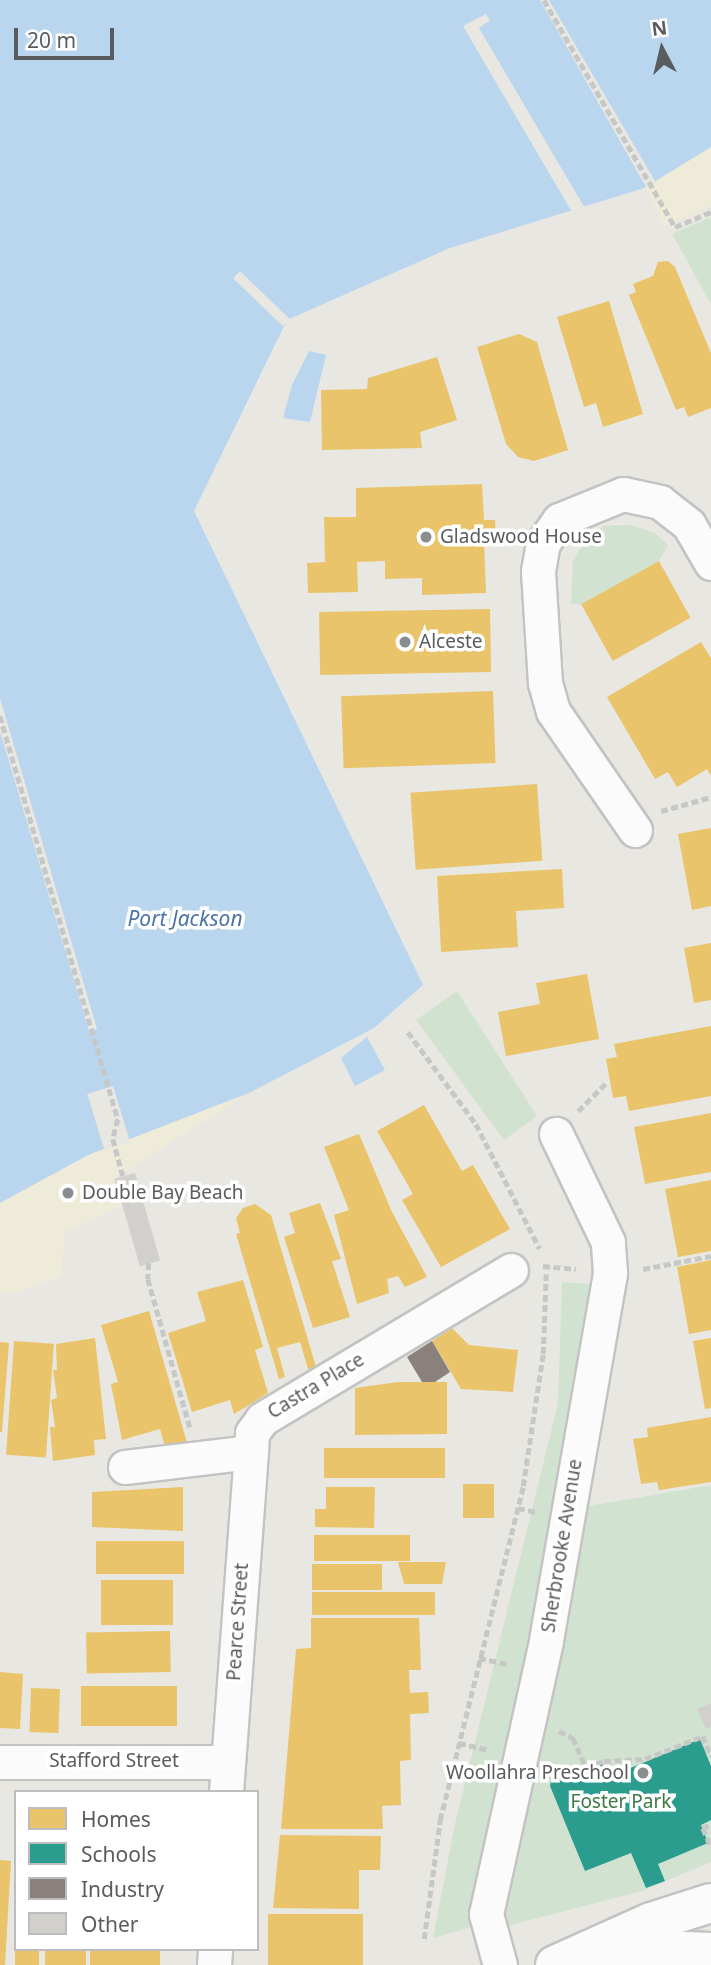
<!DOCTYPE html>
<html>
<head>
<meta charset="utf-8">
<style>
	body { margin:0 }
	#map { position:relative; width:711px; height:1965px; overflow:hidden; background:#e8e7e2; font-family:"Noto Sans",sans-serif }
	div>[style] { position:absolute }
	.green>* { inset:0; background:#d1e3d0 }
	.sand>* { inset:0; background:#efebd9 }
	.water>* { inset:0; background:#bad5ee }
	.pier>* { inset:0; background:#e8e7e2; transform-origin:0 0 }
	.homes>* { inset:0; background:#e9c46a; transform-origin:0 0 }
	.schools>* { inset:0; background:#2a9d8f }
	.industry>* { inset:0; background:#8a817c }
	.building>* { inset:0; background:#d1d0cd; transform-origin:0 0 }
	.path>* { height:4.5px; margin-top:-2.25px; transform-origin:0; background:repeating-linear-gradient(90deg,#c5c8c6 0 7px,transparent 0 10.5px) }
	.roads { filter:drop-shadow(2px 0 #c4c3c3) drop-shadow(-2px 0 #c4c3c3) drop-shadow(0 2px #c4c3c3) drop-shadow(0 -2px #c4c3c3) }
	.street>* { height:33px; margin:-16.5px; padding:0 16.5px; transform-origin:16.5px; border-radius:16.5px; background:#fcfbfb }
	.secondary>* { height:38px; margin:-19px; padding:0 19px; transform-origin:19px; border-radius:19px; background:#fcfbfb }
	.dots>* { width:19px; height:19px; translate:-50% -50%; box-sizing:border-box; border:4px solid #fff; border-radius:50% }
	span { translate:-50% -50%; white-space:nowrap; text-align:center; line-height:1.15; -webkit-text-stroke:7px #fff; paint-order:stroke }
	.poi-label { font-size:19px; color:#595b5f }
	.left { translate:0 -50%; text-align:left }
	.right { translate:-100% -50%; text-align:right }
	.street-label { font-size:19px; color:#595b5f }
	.park-label { font-size:19px; color:#3d7a44 }
	.water-label { font-size:21px; color:#4c74a9; font-style:italic }
	.legend { position:absolute; left:14px; top:1790px; width:245px; height:161px; box-sizing:border-box; background:#fff; border:2px solid #bdbdbf; margin:0; padding:9px 12px; list-style:none; font-size:21px; color:#595b5f }
	.legend li { display:flex; align-items:center; gap:14px; height:35px }
	.legend b { width:35px; border:2px solid #bdbdbf }
	.north { position:absolute; left:627px; top:14px; width:70px; height:70px; -webkit-text-stroke:5px #fff; paint-order:stroke; rotate:353deg; font-size:19px; font-weight:700; line-height:28px; text-align:center; color:#595b5f }
	.north::after { content:''; display:block; margin:auto; width:24px; height:32px; background:#595b5f; clip-path:polygon(50% 0,100% 100%,50% 72%,0 100%) }
	.scale { position:absolute; left:14px; top:28px; width:100px; height:32px; box-sizing:border-box; border:4px solid #595b5f; border-top:0; padding-left:9px; font-size:21px; line-height:24px; white-space:nowrap; color:#595b5f; -webkit-text-stroke:5px #fff; paint-order:stroke }
</style>
</head>
<body>
<div id="map">
	<div class="green">
		<div style="clip-path:polygon(711px 217px,711px 304px,672px 234px)"></div>
		<div style="clip-path:polygon(631px 525px,655px 533px,668px 545px,659px 561px,582px 605px,571px 603px,573px 560px,586px 540px,603px 526px)"></div>
		<div style="clip-path:polygon(457px 991px,537px 1116px,504px 1140px,416px 1020px)"></div>
		<div style="clip-path:polygon(562px 1282px,590px 1284px,582px 1354px,533px 1623px,469px 1918px,472px 1927px,433px 1938px,455px 1824px,558px 1403px)"></div>
		<div style="clip-path:polygon(711px 1485px,711px 1862px,642px 1891px,507px 1926px,502px 1911px,546px 1721px,583px 1507px)"></div>
	</div>
	<div class="sand">
		<div style="clip-path:polygon(711px 146px,711px 206px,664px 226px,646px 187px)"></div>
		<div style="clip-path:polygon(249px 1093px,113px 1179px,121px 1206px,65px 1232px,61px 1277px,13px 1293px,0 1292px,0 1203px,88px 1155px)"></div>
	</div>
	<div class="water">
		<div style="clip-path:polygon(0 0,711px 0,711px 147px,644px 188px,450px 248px,287px 320px,194px 511px,423px 985px,374px 1028px,249px 1093px,88px 1155px,0 1203px)"></div>
		<div style="clip-path:polygon(309px 351px,326px 355px,310px 422px,283px 418px,292px 385px)"></div>
		<div style="clip-path:polygon(367px 1037px,385px 1070px,355px 1086px,341px 1058px)"></div>
	</div>
	<div class="pier">
		<div style="clip-path:polygon(540px 0,549px 0,655px 181px,646px 187px)"></div>
		<div style="clip-path:polygon(486px 14px,490px 20px,479px 28px,586px 210px,573px 214px,463px 26px)"></div>
		<div style="left:240px;top:271px;width:69px;height:10px;rotate:44deg"></div>
		<div style="clip-path:polygon(0 698px,97px 1029px,89px 1031px,0 731px)"></div>
		<div style="left:113px;top:1086px;width:59px;height:27px;rotate:73deg"></div>
	</div>
	<div class="homes">
		<div style="clip-path:polygon(668px 261px,675px 267px,711px 353px,711px 408px,688px 417px,684px 407px,676px 410px,629px 295px,636px 292px,633px 284px,653px 276px,658px 262px)"></div>
		<div style="clip-path:polygon(609px 301px,643px 414px,603px 427px,596px 403px,584px 407px,557px 317px)"></div>
		<div style="clip-path:polygon(519px 334px,537px 342px,568px 450px,534px 461px,518px 457px,506px 444px,477px 347px)"></div>
		<div style="clip-path:polygon(437px 357px,457px 420px,420px 432px,422px 448px,322px 450px,321px 390px,367px 389px,368px 378px)"></div>
		<div style="clip-path:polygon(482px 484px,484px 520px,495px 520px,496px 542px,484px 542px,486px 593px,422px 595px,422px 578px,385px 579px,385px 561px,357px 562px,358px 592px,308px 593px,307px 563px,325px 562px,324px 517px,356px 517px,356px 488px)"></div>
		<div style="left:659px;top:561px;width:65px;height:89px;rotate:61deg"></div>
		<div style="left:490px;top:609px;width:63px;height:171px;rotate:89deg"></div>
		<div style="clip-path:polygon(701px 642px,711px 658px,711px 776px,707px 769px,677px 787px,668px 772px,655px 779px,607px 697px)"></div>
		<div style="left:493px;top:691px;width:72px;height:152px;rotate:88deg"></div>
		<div style="left:537px;top:784px;width:77px;height:127px;rotate:86deg"></div>
		<div style="clip-path:polygon(711px 828px,711px 906px,692px 910px,678px 834px)"></div>
		<div style="clip-path:polygon(562px 869px,564px 908px,516px 911px,518px 947px,441px 952px,437px 876px)"></div>
		<div style="clip-path:polygon(711px 943px,711px 1000px,694px 1003px,684px 948px)"></div>
		<div style="clip-path:polygon(587px 974px,599px 1039px,506px 1056px,498px 1012px,540px 1004px,536px 983px)"></div>
		<div style="clip-path:polygon(711px 1026px,711px 1096px,629px 1111px,626px 1096px,613px 1098px,606px 1059px,617px 1057px,614px 1044px)"></div>
		<div style="clip-path:polygon(424px 1105px,462px 1171px,473px 1165px,510px 1229px,441px 1267px,402px 1200px,413px 1194px,377px 1131px)"></div>
		<div style="clip-path:polygon(711px 1113px,711px 1172px,645px 1184px,634px 1127px)"></div>
		<div style="clip-path:polygon(359px 1134px,392px 1212px,427px 1277px,405px 1287px,398px 1276px,387px 1279px,389px 1293px,357px 1304px,334px 1215px,349px 1210px,324px 1147px)"></div>
		<div style="clip-path:polygon(711px 1180px,711px 1251px,678px 1257px,665px 1189px)"></div>
		<div style="clip-path:polygon(320px 1203px,341px 1259px,332px 1261px,350px 1317px,313px 1328px,284px 1237px,295px 1233px,289px 1213px)"></div>
		<div style="clip-path:polygon(255px 1204px,271px 1215px,316px 1367px,308px 1369px,300px 1342px,277px 1348px,285px 1377px,279px 1379px,236px 1234px,240px 1233px,236px 1218px,243px 1208px)"></div>
		<div style="clip-path:polygon(711px 1260px,711px 1330px,689px 1334px,677px 1267px)"></div>
		<div style="clip-path:polygon(243px 1280px,263px 1347px,255px 1350px,268px 1393px,234px 1414px,230px 1400px,192px 1412px,168px 1333px,206px 1321px,197px 1292px)"></div>
		<div style="clip-path:polygon(149px 1311px,188px 1446px,167px 1453px,160px 1429px,122px 1440px,111px 1384px,118px 1382px,101px 1325px)"></div>
		<div style="clip-path:polygon(452px 1328px,469px 1345px,518px 1350px,513px 1392px,461px 1389px,432px 1341px)"></div>
		<div style="clip-path:polygon(95px 1338px,106px 1439px,94px 1440px,95px 1455px,53px 1461px,50px 1427px,55px 1427px,51px 1400px,57px 1398px,53px 1370px,57px 1370px,56px 1344px)"></div>
		<div style="clip-path:polygon(711px 1338px,711px 1408px,705px 1409px,693px 1341px)"></div>
		<div style="left:14px;top:1341px;width:40px;height:114px;rotate:4deg"></div>
		<div style="clip-path:polygon(0 1342px,9px 1343px,2px 1432px,0 1432px)"></div>
		<div style="clip-path:polygon(398px 1382px,447px 1382px,447px 1434px,355px 1435px,355px 1388px)"></div>
		<div style="clip-path:polygon(711px 1417px,711px 1482px,659px 1490px,657px 1482px,641px 1484px,633px 1439px,648px 1437px,647px 1428px)"></div>
		<div style="left:445px;top:1448px;width:30px;height:121px;rotate:90deg"></div>
		<div style="left:463px;top:1484px;width:31px;height:34px"></div>
		<div style="clip-path:polygon(183px 1487px,183px 1531px,92px 1527px,92px 1492px)"></div>
		<div style="clip-path:polygon(326px 1487px,375px 1487px,374px 1528px,315px 1527px,315px 1509px,326px 1509px)"></div>
		<div style="left:314px;top:1535px;width:96px;height:26px"></div>
		<div style="left:184px;top:1541px;width:33px;height:88px;rotate:90deg"></div>
		<div style="clip-path:polygon(398px 1562px,446px 1562px,442px 1584px,404px 1584px)"></div>
		<div style="left:312px;top:1564px;width:70px;height:26px"></div>
		<div style="left:173px;top:1580px;width:45px;height:72px;rotate:90deg"></div>
		<div style="left:435px;top:1592px;width:23px;height:123px;rotate:90deg"></div>
		<div style="clip-path:polygon(311px 1618px,419px 1618px,421px 1670px,409px 1670px,410px 1693px,428px 1692px,429px 1713px,410px 1714px,411px 1760px,400px 1761px,401px 1805px,382px 1806px,383px 1829px,281px 1829px,296px 1649px,311px 1648px)"></div>
		<div style="left:170px;top:1631px;width:41px;height:84px;rotate:89deg"></div>
		<div style="clip-path:polygon(0 1672px,23px 1674px,20px 1729px,0 1728px)"></div>
		<div style="left:177px;top:1686px;width:40px;height:96px;rotate:90deg"></div>
		<div style="left:31px;top:1688px;width:29px;height:44px;rotate:2deg"></div>
		<div style="clip-path:polygon(280px 1835px,381px 1836px,380px 1870px,359px 1870px,359px 1909px,273px 1908px)"></div>
		<div style="clip-path:polygon(0 1860px,11px 1861px,5px 1965px,0 1965px)"></div>
		<div style="left:363px;top:1914px;width:51px;height:95px;rotate:90deg"></div>
		<div style="left:15px;top:1949px;width:24px;height:16px"></div>
		<div style="left:45px;top:1949px;width:41px;height:16px"></div>
		<div style="left:90px;top:1949px;width:70px;height:16px"></div>
	</div>
	<div class="schools">
		<div style="clip-path:polygon(700px 1739px,711px 1766px,711px 1820px,701px 1825px,708px 1843px,658px 1864px,665px 1881px,646px 1888px,631px 1853px,585px 1871px,550px 1786px,553px 1770px,564px 1765px,576px 1775px,603px 1764px,609px 1777px)"></div>
	</div>
	<div class="industry">
		<div style="clip-path:polygon(432px 1341px,450px 1372px,435px 1382px,422px 1382px,407px 1357px)"></div>
	</div>
	<div class="building">
		<div style="left:135px;top:1173px;width:91px;height:21px;rotate:74deg"></div>
		<div style="clip-path:polygon(711px 1703px,711px 1727px,706px 1729px,697px 1709px)"></div>
	</div>
	<div class="path">
		<div style="left:544px;top:0;width:262px;rotate:60deg"></div>
		<div style="left:675px;top:227px;width:39px;rotate:-23deg"></div>
		<div style="left:0;top:716px;width:420px;rotate:73.7deg"></div>
		<div style="left:118px;top:1119px;width:21px;rotate:104deg"></div>
		<div style="left:113px;top:1139px;width:38px;rotate:75deg"></div>
		<div style="left:661px;top:811px;width:52px;rotate:-15.6deg"></div>
		<div style="left:408px;top:1032px;width:114px;rotate:53.5deg"></div>
		<div style="left:476px;top:1124px;width:140px;rotate:62.9deg"></div>
		<div style="left:578px;top:1111px;width:41px;rotate:-45deg"></div>
		<div style="left:149px;top:1263px;width:16px;rotate:94deg"></div>
		<div style="left:148px;top:1279px;width:154px;rotate:74.2deg"></div>
		<div style="left:543px;top:1266px;width:33px;rotate:5deg"></div>
		<div style="left:643px;top:1269px;width:69px;rotate:-10.8deg"></div>
		<div style="left:518px;top:1508px;width:19px;rotate:12deg"></div>
		<div style="left:479px;top:1658px;width:29px;rotate:12deg"></div>
		<div style="left:559px;top:1731px;width:16px;rotate:27deg"></div>
		<div style="left:573px;top:1738px;width:32px;rotate:66deg"></div>
		<div style="left:586px;top:1767px;width:19px;rotate:-18deg"></div>
		<div style="left:604px;top:1761px;width:41px;rotate:-2.8deg"></div>
		<div style="left:645px;top:1759px;width:62px;rotate:-21.6deg"></div>
		<div style="left:703px;top:1736px;width:22px;rotate:69deg"></div>
		<div style="left:459px;top:1743px;width:31px;rotate:13deg"></div>
		<div style="left:709px;top:1826px;width:6px;rotate:162deg"></div>
		<div style="left:703px;top:1828px;width:21px;rotate:67deg"></div>
		<div style="left:424px;top:1939px;width:120px;rotate:-82.3deg"></div>
		<div style="left:440px;top:1820px;width:344px;rotate:-76deg"></div>
		<div style="left:523px;top:1486px;width:134px;rotate:-81.4deg"></div>
		<div style="left:543px;top:1354px;width:80px;rotate:-87.9deg"></div>
	</div>
	<div class="roads">
		<div class="street">
			<div style="left:635px;top:830px;width:145px;rotate:-124.6deg"></div>
			<div style="left:553px;top:711px;width:29px;rotate:-106deg"></div>
			<div style="left:545px;top:683px;width:112px;rotate:-93.6deg"></div>
			<div style="left:538px;top:571px;width:28px;rotate:-80deg"></div>
			<div style="left:543px;top:543px;width:28px;rotate:-55deg"></div>
			<div style="left:559px;top:520px;width:69px;rotate:-22.1deg"></div>
			<div style="left:623px;top:494px;width:38px;rotate:12deg"></div>
			<div style="left:660px;top:502px;width:37px;rotate:38deg"></div>
			<div style="left:689px;top:525px;width:44px;rotate:59.9deg"></div>
			<div style="left:125px;top:1467px;width:127px;rotate:-6.8deg"></div>
			<div style="left:251px;top:1452px;width:19px;rotate:-87deg"></div>
			<div style="left:252px;top:1433px;width:17px;rotate:-54deg"></div>
			<div style="left:262px;top:1419px;width:290px;rotate:-30.9deg"></div>
			<div style="left:0;top:1762px;width:228px"></div>
			<div style="left:226px;top:1792px;width:341px;rotate:-85.8deg"></div>
			<div style="left:214px;top:1965px;width:16px;rotate:-86deg"></div>
			<div style="left:500px;top:1965px;width:53px;rotate:-105.4deg"></div>
			<div style="left:486px;top:1914px;width:280px;rotate:-77.6deg"></div>
			<div style="left:546px;top:1640px;width:373px;rotate:-80.1deg"></div>
			<div style="left:610px;top:1273px;width:31px;rotate:-94deg"></div>
			<div style="left:608px;top:1242px;width:120px;rotate:-115.7deg"></div>
		</div>
		<div class="secondary">
			<div style="left:602px;top:1959px;width:57px;rotate:-9.1deg"></div>
			<div style="left:658px;top:1950px;width:53px;rotate:2.2deg"></div>
			<div style="left:555px;top:1965px;width:105px;rotate:-24.1deg"></div>
			<div style="left:651px;top:1922px;width:63px;rotate:-17.6deg"></div>
		</div>
	</div>
	<div class="dots">
		<div style="left:426px;top:537px;background:#8b8c8d"></div>
		<div style="left:405px;top:642px;background:#8b8c8d"></div>
		<div style="left:68px;top:1193px;background:#8b8c8d"></div>
		<div style="left:643px;top:1773px;background:#8b8c8d"></div>
	</div>
	<div class="poi-label">
		<span class="left" style="left:440px;top:537px">Gladswood House</span>
		<span class="left" style="left:419px;top:642px">Alceste</span>
		<span class="left" style="left:82px;top:1193px">Double Bay Beach</span>
		<span class="right" style="left:629px;top:1773px">Woollahra Preschool</span>
	</div>
	<div class="street-label">
		<span style="left:316px;top:1386px;rotate:-31deg">Castra Place</span>
		<span style="left:562px;top:1546px;rotate:-81deg">Sherbrooke Avenue</span>
		<span style="left:238px;top:1622px;rotate:-86deg">Pearce Street</span>
		<span style="left:114px;top:1761px">Stafford Street</span>
	</div>
	<div class="park-label">
		<span style="left:621px;top:1802px">Foster Park</span>
	</div>
	<div class="water-label">
		<span style="left:185px;top:918px">Port Jackson</span>
	</div>
	<ul class="legend">
	<li><b style="height:19px;background:#e9c46a"></b>Homes</li>
	<li><b style="height:19px;background:#2a9d8f"></b>Schools</li>
	<li><b style="height:19px;background:#8a817c"></b>Industry</li>
	<li><b style="height:19px;background:#d1d0cd"></b>Other</li>
	</ul>
	<div class="north">N</div>
	<div class="scale">20 m</div>
</div>
</body>
</html>
